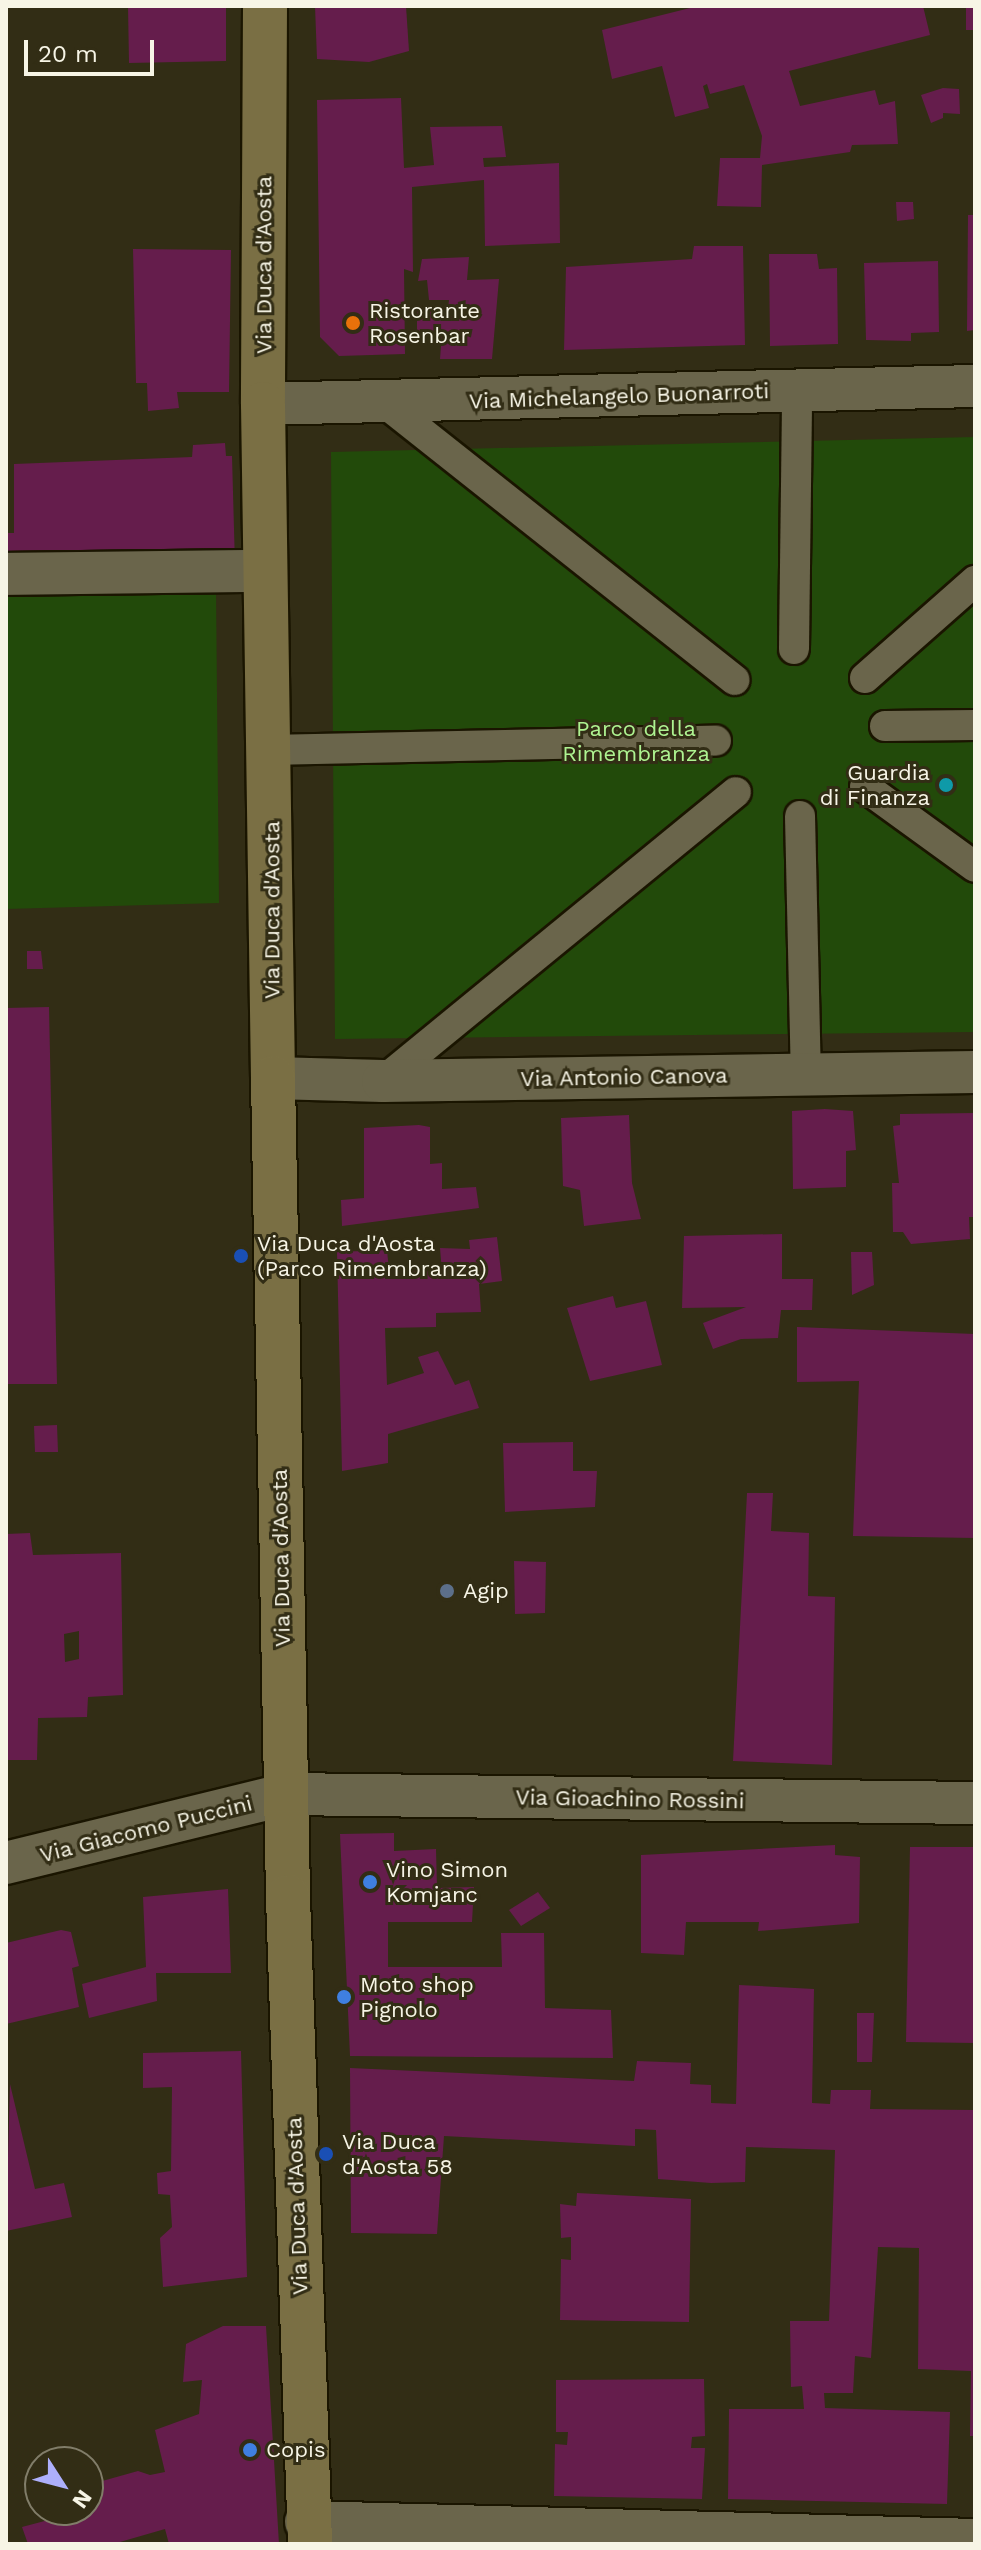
<!DOCTYPE html>
<style>
body{margin:0}
#map{position:relative;width:981px;height:2550px;overflow:hidden;background:#322d15;font-family:"Work Sans",sans-serif}
div>[style]{position:absolute}
.green>*{inset:0;background:#224a0a}
.building>*{inset:0;background:#651d4c}
.roads{filter:drop-shadow(2px 0 #1a1500) drop-shadow(-2px 0 #1a1500) drop-shadow(0 2px #1a1500) drop-shadow(0 -2px #1a1500)}
.pedestrian>*{height:30px;margin:-15px;padding:0 15px;transform-origin:15px;border-radius:15px;background:#6a654b}
.minor>*{height:42px;margin:-21px;padding:0 21px;transform-origin:21px;border-radius:21px;background:#6a654b}
.secondary>*{height:44px;margin:-22px;padding:0 22px;transform-origin:22px;border-radius:22px;background:#7a6f44}
.dots>*{width:22px;height:22px;translate:-50% -50%;box-sizing:border-box;border:4px solid #322d15;border-radius:50%}
span{translate:-50% -50%;white-space:nowrap;text-align:center;line-height:1.15;-webkit-text-stroke:6px #322d15;paint-order:stroke}
.street-label{font-size:22px;color:#f7f5e6}
.poi-label{font-size:22px;color:#f7f5e6}
.left{translate:0 -50%;text-align:left}
.right{translate:-100% -50%;text-align:right}
.park-label{font-size:22px;color:#aef391}
.frame{position:absolute;inset:0;border:8px solid #f7f5e6;pointer-events:none}
.north{position:absolute;left:24px;top:2446px;width:80px;height:80px;box-sizing:border-box;background:#322d15;border:2px solid #817d69;border-radius:50%;rotate:126deg;font-size:22px;font-weight:700;line-height:32px;text-align:center;color:#f7f5e6}
.north::after{content:'';display:block;margin:auto;width:28px;height:36px;background:#adaffb;clip-path:polygon(50% 0,100% 100%,50% 72%,0 100%)}
.scale{position:absolute;left:24px;top:40px;width:130px;height:36px;box-sizing:border-box;border:4px solid #f7f5e6;border-top:0;padding-left:10px;font-size:24px;line-height:28px;white-space:nowrap;color:#f7f5e6;-webkit-text-stroke:6px #322d15;paint-order:stroke}
</style>
<div id="map">
<div class="green">
<div style="clip-path:polygon(975px 437px,975px 1032px,335px 1039px,331px 452px)"></div>
<div style="clip-path:polygon(6px 590px,216px 590px,219px 903px,6px 909px)"></div>
</div>
<div class="building">
<div style="clip-path:polygon(128px 6px,226px 6px,226px 61px,129px 63px)"></div>
<div style="clip-path:polygon(315px 6px,406px 6px,409px 51px,369px 62px,317px 59px)"></div>
<div style="clip-path:polygon(698px 6px,923px 6px,930px 35px,789px 71px,800px 106px,875px 90px,879px 105px,895px 101px,898px 144px,852px 145px,850px 152px,762px 165px,761px 207px,717px 206px,720px 158px,760px 158px,762px 136px,744px 85px,710px 94px,707px 84px,703px 86px,709px 108px,675px 117px,662px 66px,612px 79px,602px 30px)"></div>
<div style="clip-path:polygon(966px 6px,975px 6px,975px 30px,966px 30px)"></div>
<div style="clip-path:polygon(943px 88px,959px 89px,960px 114px,943px 113px,943px 118px,931px 123px,921px 95px)"></div>
<div style="clip-path:polygon(401px 98px,404px 168px,434px 165px,430px 127px,502px 126px,506px 157px,483px 158px,484px 167px,559px 163px,560px 243px,485px 246px,484px 180px,412px 187px,413px 272px,404px 269px,405px 354px,339px 356px,320px 337px,317px 100px)"></div>
<div style="clip-path:polygon(896px 202px,913px 202px,914px 219px,897px 221px)"></div>
<div style="clip-path:polygon(968px 215px,975px 215px,975px 330px,967px 331px)"></div>
<div style="clip-path:polygon(694px 246px,743px 246px,745px 345px,564px 350px,566px 267px,692px 259px)"></div>
<div style="clip-path:polygon(133px 249px,231px 250px,229px 392px,177px 392px,179px 408px,148px 411px,147px 383px,136px 383px)"></div>
<div style="clip-path:polygon(769px 254px,817px 254px,819px 269px,837px 268px,838px 344px,770px 346px)"></div>
<div style="clip-path:polygon(469px 257px,467px 280px,499px 279px,492px 359px,440px 359px,442px 333px,417px 335px,417px 308px,448px 309px,449px 300px,429px 300px,427px 280px,418px 281px,422px 259px)"></div>
<div style="clip-path:polygon(938px 261px,939px 332px,911px 333px,911px 341px,866px 340px,864px 263px)"></div>
<div style="clip-path:polygon(225px 443px,226px 456px,232px 456px,235px 565px,6px 562px,6px 533px,14px 533px,14px 464px,192px 457px,193px 445px)"></div>
<div style="clip-path:polygon(27px 951px,41px 951px,43px 969px,27px 969px)"></div>
<div style="clip-path:polygon(49px 1007px,57px 1384px,6px 1384px,6px 1008px)"></div>
<div style="clip-path:polygon(825px 1109px,853px 1111px,856px 1150px,846px 1151px,846px 1187px,793px 1189px,792px 1111px)"></div>
<div style="clip-path:polygon(975px 1113px,975px 1217px,969px 1217px,970px 1239px,911px 1244px,903px 1232px,893px 1232px,892px 1183px,899px 1183px,893px 1126px,900px 1125px,900px 1114px)"></div>
<div style="clip-path:polygon(629px 1115px,632px 1183px,641px 1219px,584px 1226px,580px 1190px,563px 1186px,561px 1118px)"></div>
<div style="clip-path:polygon(419px 1125px,430px 1127px,430px 1164px,442px 1163px,442px 1189px,476px 1187px,479px 1208px,342px 1226px,341px 1200px,364px 1198px,364px 1128px)"></div>
<div style="clip-path:polygon(782px 1234px,782px 1279px,813px 1279px,812px 1310px,781px 1310px,778px 1338px,741px 1339px,713px 1349px,703px 1323px,746px 1307px,682px 1308px,684px 1236px)"></div>
<div style="clip-path:polygon(497px 1237px,502px 1281px,479px 1284px,481px 1312px,436px 1313px,436px 1327px,385px 1328px,387px 1385px,424px 1373px,418px 1357px,438px 1351px,455px 1385px,469px 1380px,479px 1408px,388px 1434px,388px 1463px,342px 1471px,337px 1252px,387px 1250px,389px 1270px,442px 1272px,440px 1248px,470px 1249px,469px 1240px)"></div>
<div style="clip-path:polygon(851px 1252px,872px 1252px,874px 1285px,852px 1295px)"></div>
<div style="clip-path:polygon(613px 1296px,616px 1308px,646px 1301px,662px 1365px,590px 1381px,567px 1308px)"></div>
<div style="clip-path:polygon(797px 1327px,975px 1334px,975px 1538px,853px 1536px,859px 1381px,797px 1382px)"></div>
<div style="clip-path:polygon(57px 1425px,58px 1452px,35px 1452px,34px 1426px)"></div>
<div style="clip-path:polygon(573px 1442px,573px 1471px,597px 1471px,595px 1507px,505px 1512px,503px 1443px)"></div>
<div style="clip-path:polygon(747px 1493px,773px 1493px,771px 1531px,809px 1533px,808px 1596px,835px 1597px,832px 1765px,733px 1761px)"></div>
<div style="clip-path:polygon(evenodd,30px 1533px,33px 1555px,121px 1553px,123px 1695px,88px 1697px,87px 1717px,38px 1718px,37px 1760px,6px 1760px,6px 1534px,30px 1533px,79px 1631px,79px 1659px,65px 1662px,64px 1634px,79px 1631px)"></div>
<div style="clip-path:polygon(514px 1561px,546px 1562px,545px 1613px,515px 1614px)"></div>
<div style="clip-path:polygon(394px 1833px,394px 1851px,436px 1849px,437px 1888px,474px 1887px,472px 1922px,388px 1922px,388px 1967px,502px 1967px,501px 1933px,544px 1933px,545px 2008px,611px 2010px,613px 2058px,350px 2056px,340px 1834px)"></div>
<div style="clip-path:polygon(835px 1845px,835px 1855px,860px 1857px,859px 1923px,758px 1931px,759px 1922px,686px 1922px,684px 1955px,641px 1953px,641px 1855px)"></div>
<div style="clip-path:polygon(910px 1847px,975px 1847px,975px 2043px,906px 2042px)"></div>
<div style="clip-path:polygon(228px 1889px,231px 1973px,156px 1973px,157px 2001px,89px 2018px,82px 1984px,146px 1967px,143px 1897px)"></div>
<div style="clip-path:polygon(538px 1892px,550px 1908px,521px 1926px,509px 1910px)"></div>
<div style="clip-path:polygon(61px 1930px,71px 1932px,79px 1966px,72px 1968px,79px 2007px,6px 2024px,6px 1943px)"></div>
<div style="clip-path:polygon(739px 1985px,814px 1989px,812px 2103px,830px 2104px,831px 2090px,871px 2090px,870px 2109px,975px 2110px,975px 2436px,970px 2436px,971px 2371px,918px 2369px,919px 2248px,878px 2247px,871px 2358px,855px 2356px,853px 2393px,824px 2393px,825px 2408px,950px 2412px,947px 2504px,728px 2499px,729px 2409px,804px 2409px,802px 2386px,791px 2387px,790px 2321px,829px 2321px,835px 2150px,746px 2147px,745px 2182px,711px 2183px,658px 2179px,656px 2130px,635px 2129px,635px 2146px,444px 2136px,437px 2234px,351px 2233px,350px 2068px,634px 2081px,637px 2061px,691px 2063px,690px 2084px,711px 2085px,711px 2103px,736px 2104px)"></div>
<div style="clip-path:polygon(857px 2013px,874px 2013px,872px 2062px,857px 2062px)"></div>
<div style="clip-path:polygon(241px 2051px,247px 2277px,163px 2287px,160px 2238px,172px 2227px,170px 2195px,158px 2194px,157px 2173px,171px 2171px,172px 2087px,143px 2088px,143px 2053px)"></div>
<div style="clip-path:polygon(10px 2084px,35px 2189px,64px 2183px,72px 2217px,6px 2231px)"></div>
<div style="clip-path:polygon(577px 2193px,691px 2199px,689px 2322px,560px 2320px,561px 2259px,571px 2260px,571px 2237px,561px 2238px,560px 2204px,576px 2206px)"></div>
<div style="clip-path:polygon(223px 2326px,266px 2326px,279px 2544px,169px 2544px,165px 2529px,113px 2544px,28px 2544px,22px 2527px,56px 2518px,53px 2510px,88px 2510px,88px 2485px,138px 2471px,150px 2475px,165px 2472px,155px 2430px,199px 2414px,202px 2380px,183px 2382px,186px 2344px)"></div>
<div style="clip-path:polygon(704px 2379px,705px 2436px,692px 2437px,691px 2448px,705px 2448px,702px 2499px,554px 2496px,555px 2444px,567px 2445px,568px 2432px,556px 2432px,556px 2380px)"></div>
</div>
<div class="roads">
<div class="pedestrian">
<div style="left:385px;top:403px;width:446px;rotate:38.4deg"></div>
<div style="left:794px;top:649px;width:258px;rotate:-89.3deg"></div>
<div style="left:865px;top:678px;width:147px;rotate:-41.4deg"></div>
<div style="left:885px;top:726px;width:90px;rotate:-0.6deg"></div>
<div style="left:271px;top:750px;width:445px;rotate:-1.2deg"></div>
<div style="left:865px;top:787px;width:136px;rotate:36deg"></div>
<div style="left:800px;top:816px;width:258px;rotate:88.7deg"></div>
<div style="left:383px;top:1081px;width:456px;rotate:-39.3deg"></div>
</div>
<div class="minor">
<div style="left:263px;top:404px;width:712px;rotate:-1.45deg"></div>
<div style="left:6px;top:574px;width:260px;rotate:-0.7deg"></div>
<div style="left:273px;top:1078px;width:110px;rotate:1.6deg"></div>
<div style="left:383px;top:1081px;width:592px;rotate:-0.87deg"></div>
<div style="left:6px;top:1863px;width:288px;rotate:-13.8deg"></div>
<div style="left:286px;top:1794px;width:689px;rotate:0.75deg"></div>
<div style="left:306px;top:2522px;width:669px;rotate:1.54deg"></div>
</div>
<div class="secondary">
<div style="left:265px;top:6px;width:398px;rotate:90.3deg"></div>
<div style="left:263px;top:404px;width:674px;rotate:89.15deg"></div>
<div style="left:273px;top:1078px;width:819px;rotate:88.95deg"></div>
<div style="left:288px;top:1897px;width:647px;rotate:88.05deg"></div>
</div>
</div>
<div class="dots">
<div style="left:353px;top:323px;background:#e8710a"></div>
<div style="left:946px;top:785px;background:#0f9aa8"></div>
<div style="left:241px;top:1256px;background:#1a4fb4"></div>
<div style="left:447px;top:1591px;background:#5c6f8a"></div>
<div style="left:370px;top:1882px;background:#3f7fe0"></div>
<div style="left:344px;top:1997px;background:#3f7fe0"></div>
<div style="left:326px;top:2154px;background:#1a4fb4"></div>
<div style="left:250px;top:2450px;background:#3f7fe0"></div>
</div>
<div class="street-label">
<span style="left:264px;top:265px;rotate:-90deg">Via Duca d'Aosta</span>
<span style="left:619px;top:396px;rotate:-2deg">Via Michelangelo Buonarroti</span>
<span style="left:272px;top:910px;rotate:-90deg">Via Duca d'Aosta</span>
<span style="left:624px;top:1077px;rotate:-1deg">Via Antonio Canova</span>
<span style="left:281px;top:1558px;rotate:-91deg">Via Duca d'Aosta</span>
<span style="left:630px;top:1799px;rotate:1deg">Via Gioachino Rossini</span>
<span style="left:146px;top:1829px;rotate:-14deg">Via Giacomo Puccini</span>
<span style="left:297px;top:2206px;rotate:-92deg">Via Duca d'Aosta</span>
</div>
<div class="poi-label">
<span class="left" style="left:369px;top:323px">Ristorante<br>Rosenbar</span>
<span class="right" style="left:930px;top:785px">Guardia<br>di Finanza</span>
<span class="left" style="left:257px;top:1256px">Via Duca d'Aosta<br>(Parco Rimembranza)</span>
<span class="left" style="left:463px;top:1591px">Agip</span>
<span class="left" style="left:386px;top:1882px">Vino Simon<br>Komjanc</span>
<span class="left" style="left:360px;top:1997px">Moto shop<br>Pignolo</span>
<span class="left" style="left:342px;top:2154px">Via Duca<br>d'Aosta 58</span>
<span class="left" style="left:266px;top:2450px">Copis</span>
</div>
<div class="park-label">
<span style="left:636px;top:741px">Parco della<br>Rimembranza</span>
</div>
<div class="frame"></div>
<div class="north">N</div>
<div class="scale">20 m</div>
</div>
